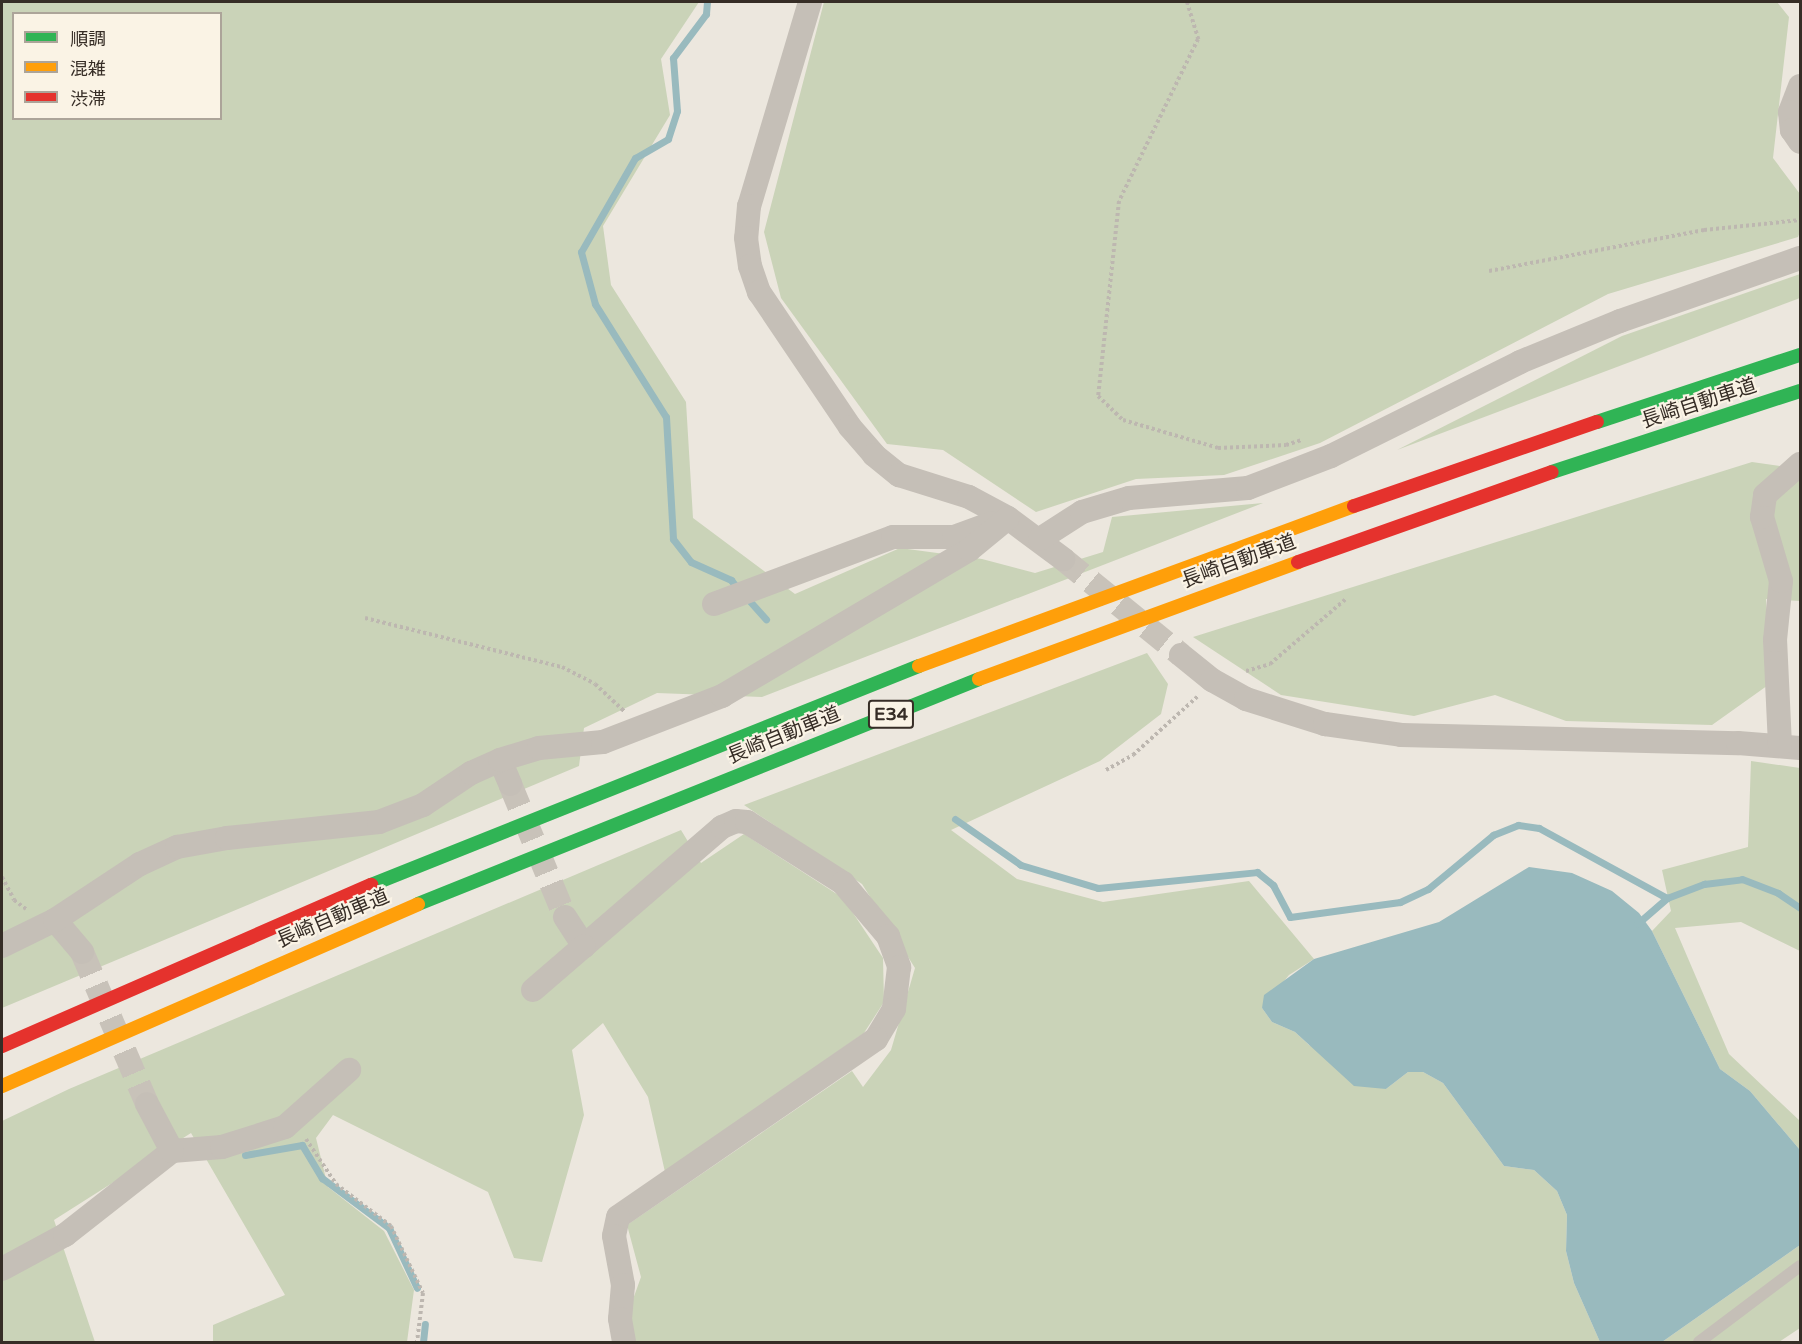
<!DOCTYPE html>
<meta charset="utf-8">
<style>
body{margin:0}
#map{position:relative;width:1802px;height:1344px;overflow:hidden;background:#ece7de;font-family:"Varela Round","Noto Sans JP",sans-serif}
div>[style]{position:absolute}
.green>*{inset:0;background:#cad3b8}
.water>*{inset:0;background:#99babe}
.stream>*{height:7px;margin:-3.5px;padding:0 3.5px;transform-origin:3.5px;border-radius:3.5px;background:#99babe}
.street-tunnel>*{height:24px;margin-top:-12px;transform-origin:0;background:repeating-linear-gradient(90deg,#c8c2b9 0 24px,transparent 0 36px)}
.path>*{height:4px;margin-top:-2px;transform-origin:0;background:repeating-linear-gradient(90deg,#bdb7b0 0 3px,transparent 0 6px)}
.lane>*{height:12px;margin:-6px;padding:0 6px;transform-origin:6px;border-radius:6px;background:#c5bfb7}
.street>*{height:24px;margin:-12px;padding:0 12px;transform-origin:12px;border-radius:12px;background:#c5bfb7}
.fast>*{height:14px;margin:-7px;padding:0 7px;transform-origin:7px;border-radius:7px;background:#30b455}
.slow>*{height:14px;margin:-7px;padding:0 7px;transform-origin:7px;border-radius:7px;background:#ff9f0a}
.jam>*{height:14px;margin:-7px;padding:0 7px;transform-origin:7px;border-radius:7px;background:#e5322d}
span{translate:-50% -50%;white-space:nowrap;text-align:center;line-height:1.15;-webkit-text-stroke:4.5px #faf3e5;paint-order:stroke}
.shield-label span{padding:2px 4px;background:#faf3e5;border:2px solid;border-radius:4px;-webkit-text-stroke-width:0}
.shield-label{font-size:18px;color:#362d26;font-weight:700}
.street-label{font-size:20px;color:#362d26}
.frame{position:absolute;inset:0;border:3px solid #362d26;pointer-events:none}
.legend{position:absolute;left:12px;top:12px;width:210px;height:108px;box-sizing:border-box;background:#faf3e5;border:2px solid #aca499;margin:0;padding:8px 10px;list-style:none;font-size:18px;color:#362d26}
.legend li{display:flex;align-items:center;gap:12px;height:30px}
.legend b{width:30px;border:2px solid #aca499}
</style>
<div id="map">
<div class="green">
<div style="clip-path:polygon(evenodd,2px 2px,699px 2px,661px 59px,670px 115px,603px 226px,611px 285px,686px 402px,693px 518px,795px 594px,900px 548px,982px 559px,1035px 573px,1103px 552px,1112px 517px,1263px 503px,762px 697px,657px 693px,584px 728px,579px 766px,2px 1008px,2px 2px,14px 14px,220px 14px,220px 118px,14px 118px,14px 14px)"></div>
<div style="clip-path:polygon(824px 2px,1777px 2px,1789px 17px,1773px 158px,1800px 194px,1800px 232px,1798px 237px,1608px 294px,1320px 443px,1224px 475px,1136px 479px,1036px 512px,943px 450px,887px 444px,781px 298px,764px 232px)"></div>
<div style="clip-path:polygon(1800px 274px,1800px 298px,1397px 450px,1622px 336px)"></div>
<div style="clip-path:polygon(1752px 462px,1800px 469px,1800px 601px,1766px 599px,1771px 683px,1712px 725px,1566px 721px,1495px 695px,1414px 716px,1281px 695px,1193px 637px)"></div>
<div style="clip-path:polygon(1147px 653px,1168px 684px,1161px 714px,1100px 761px,951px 830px,1017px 879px,1103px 902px,1249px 881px,1314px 959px,1289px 975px,1262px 1008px,1272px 1022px,1295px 1032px,1309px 1045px,1386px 1089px,1408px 1072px,1423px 1072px,1443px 1083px,1504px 1166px,1534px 1170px,1557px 1191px,1567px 1215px,1566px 1251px,1574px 1283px,1600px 1342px,631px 1342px,627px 1316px,641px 1277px,627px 1225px,852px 1071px,863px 1087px,891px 1050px,915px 968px,862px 884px,744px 805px)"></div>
<div style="clip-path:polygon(1751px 761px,1800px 768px,1800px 951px,1741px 922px,1675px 928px,1729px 1054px,1800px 1121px,1800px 1150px,1750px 1091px,1720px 1069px,1652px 931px,1671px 911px,1662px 870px,1748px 847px)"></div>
<div style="clip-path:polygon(681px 830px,701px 863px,744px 834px,843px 898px,883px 958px,884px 1002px,864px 1033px,665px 1172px,648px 1097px,603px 1023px,572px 1050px,584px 1115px,542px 1262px,514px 1258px,488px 1192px,333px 1115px,316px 1138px,328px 1187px,384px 1231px,414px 1290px,407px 1342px,213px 1342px,213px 1325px,285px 1295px,191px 1133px,54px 1220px,95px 1342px,2px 1342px,2px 1121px,69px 1089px)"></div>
<div style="clip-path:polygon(1800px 1245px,1800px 1328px,1779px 1342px,1662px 1342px)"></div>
</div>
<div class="water">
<div style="clip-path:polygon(1529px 867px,1572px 873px,1612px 891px,1639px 913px,1652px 931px,1720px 1069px,1750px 1091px,1800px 1150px,1800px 1245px,1662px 1342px,1600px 1342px,1574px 1283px,1566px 1251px,1567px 1215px,1557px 1191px,1534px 1170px,1504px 1166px,1443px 1083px,1423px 1072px,1408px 1072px,1386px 1089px,1354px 1086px,1295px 1032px,1272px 1022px,1262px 1008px,1264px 995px,1314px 959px,1439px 922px)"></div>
</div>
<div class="stream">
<div style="left:707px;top:2px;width:12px;rotate:95deg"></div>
<div style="left:706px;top:14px;width:55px;rotate:126.9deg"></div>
<div style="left:673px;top:58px;width:53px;rotate:85.7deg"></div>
<div style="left:677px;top:111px;width:29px;rotate:108deg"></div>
<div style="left:668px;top:139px;width:38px;rotate:150deg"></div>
<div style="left:635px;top:158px;width:108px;rotate:119.9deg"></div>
<div style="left:581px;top:252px;width:54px;rotate:74.9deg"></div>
<div style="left:595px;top:304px;width:133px;rotate:57.9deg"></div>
<div style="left:666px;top:417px;width:122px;rotate:86.7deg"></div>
<div style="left:673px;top:539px;width:29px;rotate:52deg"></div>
<div style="left:691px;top:562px;width:44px;rotate:24.2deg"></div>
<div style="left:731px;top:580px;width:11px;rotate:52deg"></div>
<div style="left:746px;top:597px;width:30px;rotate:48deg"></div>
<div style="left:955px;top:819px;width:80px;rotate:34.9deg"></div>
<div style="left:1021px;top:865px;width:80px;rotate:16.6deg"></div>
<div style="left:1098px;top:888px;width:160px;rotate:-5.7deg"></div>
<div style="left:1257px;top:872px;width:21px;rotate:39deg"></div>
<div style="left:1273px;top:885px;width:36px;rotate:62deg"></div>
<div style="left:1290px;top:917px;width:111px;rotate:-7.8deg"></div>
<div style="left:1400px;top:902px;width:31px;rotate:-25deg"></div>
<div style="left:1428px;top:889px;width:85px;rotate:-39.7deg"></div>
<div style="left:1493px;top:835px;width:27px;rotate:-22deg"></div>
<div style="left:1518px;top:825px;width:21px;rotate:8deg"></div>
<div style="left:1539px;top:828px;width:146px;rotate:28.7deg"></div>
<div style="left:1667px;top:898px;width:40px;rotate:-21deg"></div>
<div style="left:1704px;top:884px;width:38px;rotate:-7deg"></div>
<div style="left:1742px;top:879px;width:39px;rotate:21deg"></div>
<div style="left:1778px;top:893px;width:27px;rotate:34deg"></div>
<div style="left:1637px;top:924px;width:40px;rotate:-41deg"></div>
<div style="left:245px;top:1155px;width:58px;rotate:-10deg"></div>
<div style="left:302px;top:1145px;width:39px;rotate:59deg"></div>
<div style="left:322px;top:1178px;width:84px;rotate:36.7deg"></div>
<div style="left:389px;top:1228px;width:66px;rotate:65deg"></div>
<div style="left:423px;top:1342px;width:18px;rotate:-84deg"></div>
</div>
<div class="street-tunnel">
<div style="left:1063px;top:559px;width:152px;rotate:39.1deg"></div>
<div style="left:510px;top:784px;width:144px;rotate:67.5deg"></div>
<div style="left:82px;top:952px;width:165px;rotate:66.8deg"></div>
</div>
<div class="path">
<div style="left:1187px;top:2px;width:39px;rotate:73deg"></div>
<div style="left:1198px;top:39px;width:180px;rotate:116deg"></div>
<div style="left:1119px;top:201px;width:196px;rotate:96.1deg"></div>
<div style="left:1098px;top:396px;width:35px;rotate:44deg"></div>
<div style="left:1123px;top:420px;width:99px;rotate:16.4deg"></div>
<div style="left:1218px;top:448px;width:68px;rotate:-2.5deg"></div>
<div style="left:1286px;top:445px;width:16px;rotate:-18deg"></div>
<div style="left:1489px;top:271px;width:219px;rotate:-10.8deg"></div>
<div style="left:1704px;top:230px;width:97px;rotate:-5.9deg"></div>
<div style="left:365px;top:618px;width:203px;rotate:14deg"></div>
<div style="left:562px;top:667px;width:37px;rotate:27deg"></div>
<div style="left:595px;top:684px;width:40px;rotate:43deg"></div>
<div style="left:1246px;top:671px;width:25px;rotate:-16deg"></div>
<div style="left:1270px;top:664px;width:101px;rotate:-40.6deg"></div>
<div style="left:1106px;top:770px;width:31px;rotate:-29deg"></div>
<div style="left:1133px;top:755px;width:88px;rotate:-42.2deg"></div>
<div style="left:2px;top:877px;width:26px;rotate:62deg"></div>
<div style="left:14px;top:900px;width:15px;rotate:37deg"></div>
<div style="left:306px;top:1139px;width:54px;rotate:56.3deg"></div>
<div style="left:336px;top:1184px;width:69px;rotate:37.4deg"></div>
<div style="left:391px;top:1226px;width:74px;rotate:64.5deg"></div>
<div style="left:423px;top:1293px;width:49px;rotate:97deg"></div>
</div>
<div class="lane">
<div style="left:1699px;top:1342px;width:126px;rotate:-37deg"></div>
</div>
<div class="street">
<div style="left:810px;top:2px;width:213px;rotate:106.6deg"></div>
<div style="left:749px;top:206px;width:32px;rotate:95deg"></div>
<div style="left:746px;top:238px;width:28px;rotate:82deg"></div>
<div style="left:750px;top:266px;width:28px;rotate:71deg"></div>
<div style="left:759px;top:292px;width:163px;rotate:56deg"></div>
<div style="left:850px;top:427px;width:37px;rotate:49deg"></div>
<div style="left:874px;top:455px;width:32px;rotate:39deg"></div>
<div style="left:899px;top:475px;width:73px;rotate:17.4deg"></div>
<div style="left:969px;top:497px;width:44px;rotate:28.3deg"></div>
<div style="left:1008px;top:518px;width:69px;rotate:36.7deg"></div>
<div style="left:1800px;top:86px;width:28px;rotate:111deg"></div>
<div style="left:1790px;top:112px;width:18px;rotate:84deg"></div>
<div style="left:1792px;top:130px;width:14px;rotate:56deg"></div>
<div style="left:1040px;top:539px;width:50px;rotate:-32.7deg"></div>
<div style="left:1082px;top:512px;width:49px;rotate:-16.6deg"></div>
<div style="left:1129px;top:498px;width:119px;rotate:-4.8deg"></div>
<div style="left:1248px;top:488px;width:89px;rotate:-21.1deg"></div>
<div style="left:1331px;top:456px;width:211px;rotate:-26.4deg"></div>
<div style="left:1520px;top:362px;width:108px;rotate:-22.3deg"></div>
<div style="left:1620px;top:321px;width:191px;rotate:-19.3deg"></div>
<div style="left:714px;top:604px;width:191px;rotate:-20.5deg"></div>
<div style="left:893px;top:537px;width:61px"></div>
<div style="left:954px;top:537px;width:40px;rotate:-20.2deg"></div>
<div style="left:1181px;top:655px;width:40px;rotate:39deg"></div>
<div style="left:1212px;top:680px;width:39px;rotate:29deg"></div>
<div style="left:1246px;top:699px;width:83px;rotate:17.6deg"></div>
<div style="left:1325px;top:724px;width:77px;rotate:8.2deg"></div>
<div style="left:1401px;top:735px;width:337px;rotate:1.4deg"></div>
<div style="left:1738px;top:743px;width:62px;rotate:4.6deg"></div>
<div style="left:1780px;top:745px;width:105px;rotate:-92.7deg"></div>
<div style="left:1775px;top:640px;width:59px;rotate:-84.2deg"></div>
<div style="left:1781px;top:581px;width:67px;rotate:-106.5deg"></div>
<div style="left:1762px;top:517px;width:22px;rotate:-82deg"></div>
<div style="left:1765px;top:495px;width:47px;rotate:-41.5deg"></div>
<div style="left:500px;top:760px;width:26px;rotate:67deg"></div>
<div style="left:565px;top:917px;width:35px;rotate:57deg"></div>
<div style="left:584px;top:946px;width:182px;rotate:-40.8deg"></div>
<div style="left:722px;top:827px;width:15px;rotate:-23deg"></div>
<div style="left:736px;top:821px;width:11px;rotate:5deg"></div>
<div style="left:747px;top:822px;width:114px;rotate:32.4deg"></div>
<div style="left:843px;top:883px;width:70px;rotate:49.7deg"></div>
<div style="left:888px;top:936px;width:33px;rotate:70deg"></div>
<div style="left:899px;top:967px;width:42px;rotate:96.8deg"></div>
<div style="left:894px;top:1009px;width:35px;rotate:121deg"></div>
<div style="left:876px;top:1039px;width:313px;rotate:145.4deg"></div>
<div style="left:618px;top:1217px;width:19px;rotate:102deg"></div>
<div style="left:614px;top:1236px;width:50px;rotate:79.6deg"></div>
<div style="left:623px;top:1285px;width:34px;rotate:95deg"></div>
<div style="left:620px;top:1319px;width:23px;rotate:80deg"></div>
<div style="left:55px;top:920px;width:42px;rotate:49.8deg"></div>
<div style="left:2px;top:946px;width:59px;rotate:-26.1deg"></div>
<div style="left:55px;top:920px;width:102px;rotate:-33.4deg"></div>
<div style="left:140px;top:864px;width:41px;rotate:-24.7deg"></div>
<div style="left:177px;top:847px;width:51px;rotate:-10.2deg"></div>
<div style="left:227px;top:838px;width:153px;rotate:-6deg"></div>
<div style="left:379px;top:822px;width:47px;rotate:-21.1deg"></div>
<div style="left:423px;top:805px;width:58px;rotate:-33.7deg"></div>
<div style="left:471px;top:773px;width:32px;rotate:-24deg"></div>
<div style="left:500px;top:760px;width:41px;rotate:-17.1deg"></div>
<div style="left:539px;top:748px;width:64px;rotate:-5.4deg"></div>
<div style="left:603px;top:742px;width:128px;rotate:-21.1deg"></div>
<div style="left:722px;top:696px;width:287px;rotate:-30.6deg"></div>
<div style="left:969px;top:550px;width:50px;rotate:-39.4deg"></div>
<div style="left:533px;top:990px;width:67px;rotate:-40.8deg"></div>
<div style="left:172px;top:1151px;width:50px;rotate:-4.6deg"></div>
<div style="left:222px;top:1147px;width:66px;rotate:-17.6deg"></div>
<div style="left:285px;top:1127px;width:86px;rotate:-41.7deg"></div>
<div style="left:2px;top:1269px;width:72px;rotate:-28.4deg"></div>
<div style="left:65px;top:1235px;width:136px;rotate:-38.1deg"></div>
<div style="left:172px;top:1151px;width:53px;rotate:-118deg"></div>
</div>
<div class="fast">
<div style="left:1597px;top:422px;width:214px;rotate:-18.3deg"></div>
<div style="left:1552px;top:472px;width:261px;rotate:-18.1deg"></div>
<div style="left:371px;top:885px;width:590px;rotate:-21.78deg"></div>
<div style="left:418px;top:904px;width:604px;rotate:-21.85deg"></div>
</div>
<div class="slow">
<div style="left:919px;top:666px;width:463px;rotate:-20.2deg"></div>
<div style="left:979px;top:679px;width:340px;rotate:-20.1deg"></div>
<div style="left:2px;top:1086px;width:454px;rotate:-23.6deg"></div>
</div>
<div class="jam">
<div style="left:1354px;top:506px;width:257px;rotate:-19.1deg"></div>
<div style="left:1298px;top:562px;width:269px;rotate:-19.5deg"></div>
<div style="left:2px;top:1046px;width:403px;rotate:-23.6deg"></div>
</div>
<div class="shield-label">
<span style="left:891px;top:714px">E34</span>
</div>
<div class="street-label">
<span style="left:1699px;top:404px;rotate:-18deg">長崎自動車道</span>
<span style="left:1239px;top:562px;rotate:-20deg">長崎自動車道</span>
<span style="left:784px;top:736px;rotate:-22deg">長崎自動車道</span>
<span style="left:333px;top:919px;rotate:-23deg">長崎自動車道</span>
</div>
<div class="frame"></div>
<ul class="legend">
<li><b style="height:8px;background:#30b455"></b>順調</li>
<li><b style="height:8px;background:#ff9f0a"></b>混雑</li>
<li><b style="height:8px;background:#e5322d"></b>渋滞</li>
</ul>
</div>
